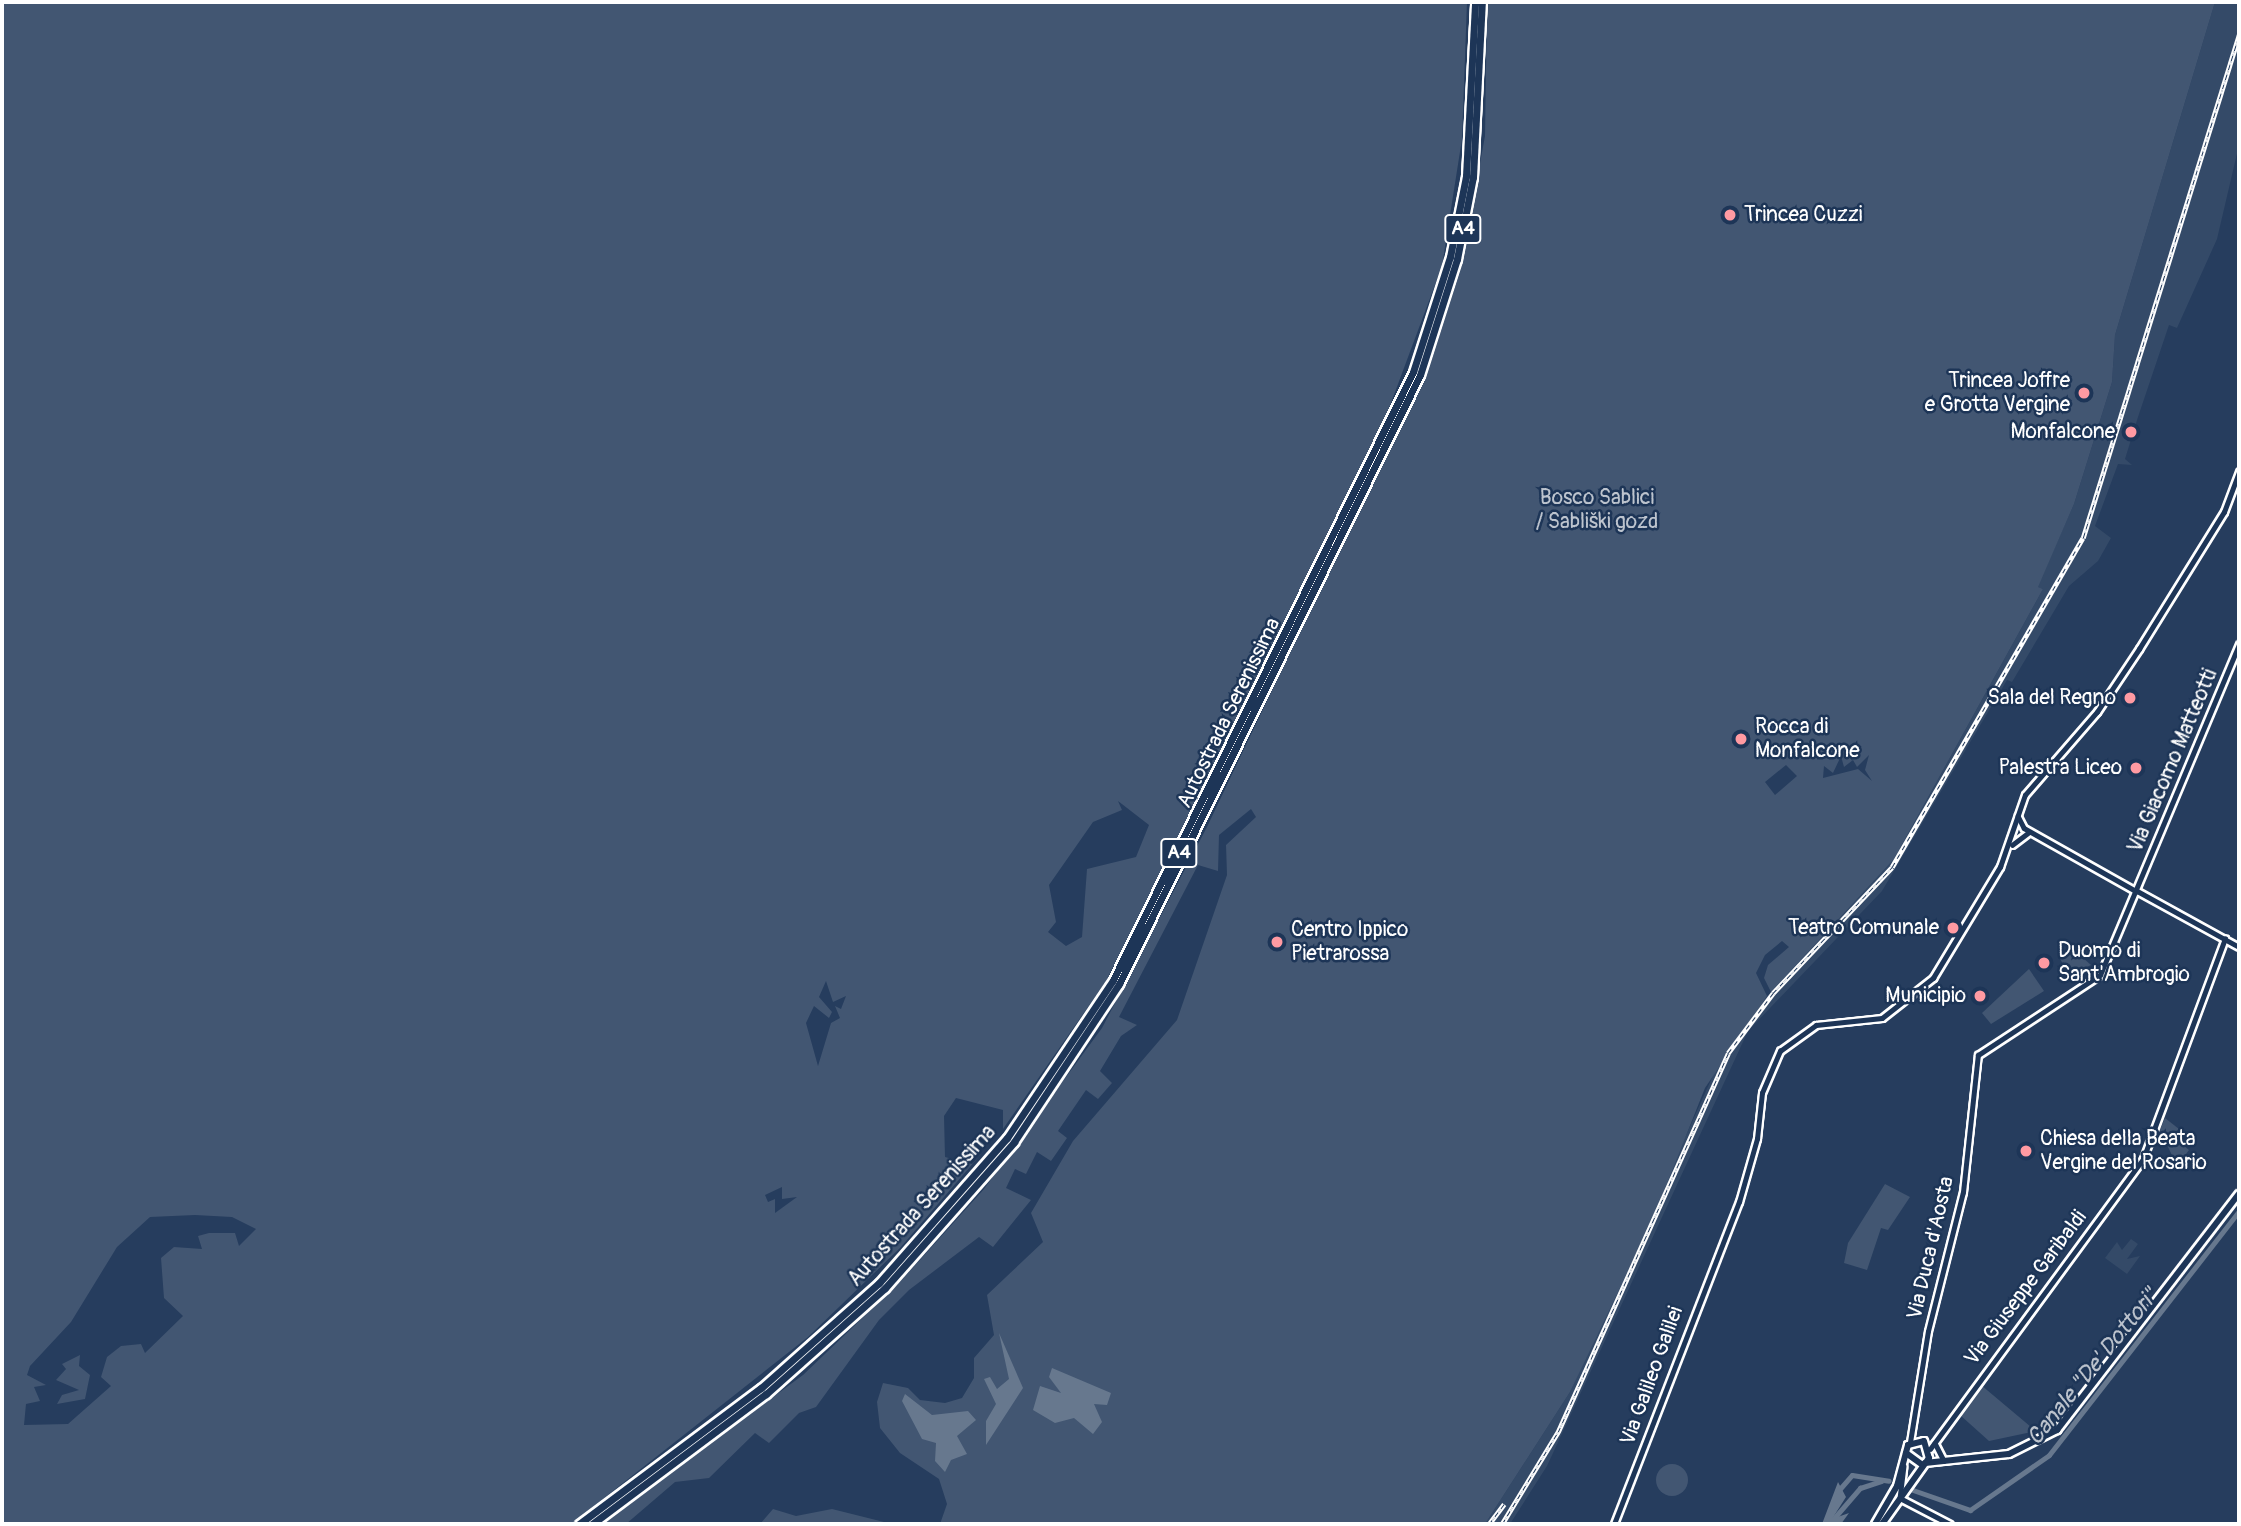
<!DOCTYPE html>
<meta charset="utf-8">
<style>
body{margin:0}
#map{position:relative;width:2241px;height:1526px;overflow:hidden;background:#263d5e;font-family:Pangolin,sans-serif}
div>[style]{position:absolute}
.built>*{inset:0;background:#344a68}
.green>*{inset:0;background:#425672}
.round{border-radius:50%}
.water>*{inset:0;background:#67788e}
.canal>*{height:5px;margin:-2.5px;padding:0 2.5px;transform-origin:2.5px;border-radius:2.5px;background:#67788e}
.roads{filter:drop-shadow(2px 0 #fff) drop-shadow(-2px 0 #fff) drop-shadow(0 2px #fff) drop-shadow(0 -2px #fff)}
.tertiary>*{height:4.5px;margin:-2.25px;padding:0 2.25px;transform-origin:2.25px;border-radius:2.25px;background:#1d3557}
.secondary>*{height:5px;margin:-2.5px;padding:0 2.5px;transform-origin:2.5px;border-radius:2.5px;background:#1d3557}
.primary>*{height:6px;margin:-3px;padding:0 3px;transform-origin:3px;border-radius:3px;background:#1d3557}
.motorway>*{height:7px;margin:-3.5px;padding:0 3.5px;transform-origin:3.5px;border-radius:3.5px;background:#1d3557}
.rail>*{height:4.5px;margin-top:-2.25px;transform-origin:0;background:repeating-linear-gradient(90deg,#1d3557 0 5px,#fff 0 10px);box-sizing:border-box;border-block:2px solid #fff}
.dots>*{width:19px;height:19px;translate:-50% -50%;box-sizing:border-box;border:4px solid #1d3557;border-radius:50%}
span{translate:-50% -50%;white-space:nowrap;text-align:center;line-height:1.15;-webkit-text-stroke:5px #1d3557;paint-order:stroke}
.shield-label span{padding:2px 5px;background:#1d3557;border:2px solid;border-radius:5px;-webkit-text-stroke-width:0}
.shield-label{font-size:19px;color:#fff;font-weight:700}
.poi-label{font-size:21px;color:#fff}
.left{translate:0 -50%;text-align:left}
.right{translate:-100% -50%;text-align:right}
.park-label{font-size:21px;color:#bdc4ce}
.street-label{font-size:21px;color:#fff}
.water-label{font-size:23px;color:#bbc2cc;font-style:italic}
.frame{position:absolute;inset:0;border:4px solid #fff;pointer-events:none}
</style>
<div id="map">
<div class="built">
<div style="clip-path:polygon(2215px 2px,2239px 2px,2239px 145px,2217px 239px,2177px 328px,2169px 325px,2138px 417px,2125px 459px,2132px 465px,2118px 464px,2095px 526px,2111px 538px,2098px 561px,2069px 586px,2012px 682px,2007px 680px,1882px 891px,1748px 1031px,1547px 1466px,1510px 1524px,1485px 1524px,1570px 1392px,1720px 1060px,1761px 1003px,1894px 859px,2043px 589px,2037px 587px,2074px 504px,2112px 382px,2115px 335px)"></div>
<div style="clip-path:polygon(2131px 1239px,2138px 1244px,2127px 1259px,2140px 1256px,2127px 1274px,2105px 1258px,2117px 1242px,2122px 1250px)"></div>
</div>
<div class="green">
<div style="clip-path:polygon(evenodd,2px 2px,1467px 2px,1462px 139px,1442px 266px,1376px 443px,1106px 981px,1003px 1129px,1003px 1110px,956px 1098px,944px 1116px,945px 1157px,972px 1164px,988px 1146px,900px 1248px,808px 1337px,571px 1524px,2px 1524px,2px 2px,1118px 801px,1149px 825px,1136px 857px,1087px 869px,1082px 937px,1066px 946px,1048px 932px,1056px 922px,1049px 885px,1093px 822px,1122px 810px,1118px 801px,2px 2px,826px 981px,833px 1002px,846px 996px,841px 1009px,835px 1006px,840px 1018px,831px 1023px,818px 1066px,806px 1023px,814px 1006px,829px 1018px,832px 1012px,819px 997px,826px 981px,2px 2px,782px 1187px,782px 1199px,797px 1197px,775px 1213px,775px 1199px,768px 1202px,765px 1195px,782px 1187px,2px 2px,195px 1215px,232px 1217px,256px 1229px,239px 1246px,235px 1233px,209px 1233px,198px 1236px,202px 1249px,174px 1247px,161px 1258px,164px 1298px,183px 1316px,145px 1353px,141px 1344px,121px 1346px,107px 1357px,101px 1377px,111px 1386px,68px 1424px,24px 1425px,26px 1404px,40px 1401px,34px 1387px,46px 1385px,27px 1375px,30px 1366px,71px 1322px,117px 1247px,150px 1217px,195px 1215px)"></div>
<div style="clip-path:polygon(evenodd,1487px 2px,2215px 2px,2115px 335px,2112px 382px,2074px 504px,2038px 587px,2043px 589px,1894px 859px,1771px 992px,1764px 978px,1768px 965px,1789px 947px,1782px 941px,1765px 955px,1756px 973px,1767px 996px,1705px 1088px,1652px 1221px,1570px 1392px,1485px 1524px,940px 1524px,947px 1504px,939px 1479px,900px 1453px,880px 1428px,877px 1402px,883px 1383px,908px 1388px,920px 1400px,945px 1403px,962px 1398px,974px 1378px,974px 1358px,994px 1335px,987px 1295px,1043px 1242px,1031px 1213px,1073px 1141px,1177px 1020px,1227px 875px,1226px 845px,1256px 817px,1251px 809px,1219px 835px,1218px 871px,1198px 865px,1119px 1017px,1137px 1025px,1121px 1036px,1100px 1071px,1112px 1083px,1098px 1099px,1086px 1090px,1058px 1131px,1067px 1138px,1051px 1161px,1037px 1152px,1026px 1174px,1015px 1169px,1006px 1188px,1031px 1200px,993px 1247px,979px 1237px,909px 1290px,879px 1320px,816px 1407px,799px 1413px,769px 1443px,755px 1433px,709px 1478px,675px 1482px,626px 1524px,601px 1524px,803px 1375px,900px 1282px,984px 1189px,1102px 1028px,1207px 827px,1436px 345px,1460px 272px,1485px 136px,1487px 2px,1869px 755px,1865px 770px,1872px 781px,1858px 769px,1823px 778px,1824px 766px,1833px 773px,1841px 756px,1844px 767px,1853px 760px,1857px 767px,1869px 755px,1487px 2px,1786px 765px,1797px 776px,1775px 795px,1765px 782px,1786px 765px)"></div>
<div style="clip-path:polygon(2073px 949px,2091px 965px,2070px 975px,2060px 959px)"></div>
<div style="clip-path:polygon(2029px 969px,2044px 991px,1991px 1024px,1982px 1013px)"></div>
<div style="clip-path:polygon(2165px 1118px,2179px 1129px,2174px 1138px,2189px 1150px,2177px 1166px,2160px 1130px)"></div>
<div style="clip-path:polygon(1885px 1184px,1910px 1197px,1888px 1230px,1881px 1228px,1867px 1270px,1844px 1263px,1848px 1243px)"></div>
<div style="clip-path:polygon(80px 1355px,79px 1366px,90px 1375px,85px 1399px,57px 1404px,62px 1395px,79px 1390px,56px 1380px,66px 1369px,62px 1364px)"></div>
<div style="clip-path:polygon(1981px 1385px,2031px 1427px,2036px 1431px,1989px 1441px,1960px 1415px)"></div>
<div class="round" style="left:1656px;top:1464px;width:32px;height:32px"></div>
<div style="clip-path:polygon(773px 1509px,796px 1516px,832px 1509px,892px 1524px,760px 1524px)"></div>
</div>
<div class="water">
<div style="clip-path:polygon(999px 1333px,1023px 1388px,986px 1445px,986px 1421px,996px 1404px,984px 1379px,990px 1377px,997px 1389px,1009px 1379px)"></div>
<div style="clip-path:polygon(1052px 1368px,1111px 1393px,1107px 1405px,1094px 1404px,1102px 1422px,1093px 1434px,1074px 1418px,1055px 1423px,1033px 1410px,1040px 1386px,1061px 1393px,1049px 1377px)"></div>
<div style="clip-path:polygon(905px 1394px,932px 1415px,968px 1411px,976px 1420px,957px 1436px,967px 1454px,951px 1460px,945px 1472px,935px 1461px,936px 1443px,922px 1439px,902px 1401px)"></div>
<div style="clip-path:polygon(1838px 1482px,1846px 1497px,1832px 1519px,1849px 1513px,1841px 1524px,1822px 1524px)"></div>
</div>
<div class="canal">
<div style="left:1910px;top:1489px;width:64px;rotate:19.3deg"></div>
<div style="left:1970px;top:1510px;width:96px;rotate:-34.8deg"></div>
<div style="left:2049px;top:1455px;width:309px;rotate:-52.1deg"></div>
<div style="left:1838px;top:1491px;width:21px;rotate:-49deg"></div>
<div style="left:1852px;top:1475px;width:37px;rotate:9deg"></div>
<div style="left:1829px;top:1524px;width:48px;rotate:-49.3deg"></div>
<div style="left:1860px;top:1488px;width:22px;rotate:-18deg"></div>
</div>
<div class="roads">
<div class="tertiary">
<div style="left:2018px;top:816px;width:13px;rotate:63deg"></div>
<div style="left:2024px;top:828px;width:129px;rotate:29.4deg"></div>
<div style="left:2012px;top:845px;width:21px;rotate:-37deg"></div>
<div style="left:1935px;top:1443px;width:20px;rotate:63deg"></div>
<div style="left:1930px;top:1449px;width:360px;rotate:-53.7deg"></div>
<div style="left:2143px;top:1159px;width:235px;rotate:-69.6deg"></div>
<div style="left:1904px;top:1466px;width:32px;rotate:97deg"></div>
<div style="left:1900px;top:1498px;width:56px;rotate:27.5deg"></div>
<div style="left:1614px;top:1524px;width:345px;rotate:-68.8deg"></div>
<div style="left:1739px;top:1202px;width:66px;rotate:-74.1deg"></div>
<div style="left:1757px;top:1139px;width:46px;rotate:-83.8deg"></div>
<div style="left:1762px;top:1093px;width:46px;rotate:-66.8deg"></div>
<div style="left:1780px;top:1051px;width:44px;rotate:-35.8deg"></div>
<div style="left:1816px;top:1025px;width:66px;rotate:-6.1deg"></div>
<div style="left:1882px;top:1018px;width:65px;rotate:-38.1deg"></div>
<div style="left:1933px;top:978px;width:130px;rotate:-58.9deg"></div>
<div style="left:2000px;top:867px;width:76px;rotate:-70.9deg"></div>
<div style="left:2025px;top:795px;width:110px;rotate:-49.1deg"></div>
<div style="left:2097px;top:712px;width:76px;rotate:-56.3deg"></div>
<div style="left:2139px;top:649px;width:161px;rotate:-58.2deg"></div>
<div style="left:2224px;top:512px;width:43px;rotate:-69.4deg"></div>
</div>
<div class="secondary">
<div style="left:2137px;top:891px;width:116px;rotate:28.8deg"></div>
<div style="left:1910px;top:1442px;width:112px;rotate:-80.8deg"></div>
<div style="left:1928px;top:1331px;width:143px;rotate:-75.9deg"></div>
<div style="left:1963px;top:1192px;width:138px;rotate:-83.8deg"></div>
<div style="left:1978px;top:1055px;width:146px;rotate:-33.3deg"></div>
<div style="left:2100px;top:975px;width:359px;rotate:-67.2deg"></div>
</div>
<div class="primary">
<div style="left:1906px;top:1453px;width:19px;rotate:36deg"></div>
<div style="left:1925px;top:1463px;width:84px;rotate:-6.1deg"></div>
<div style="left:2009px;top:1454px;width:54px;rotate:-26.6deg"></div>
<div style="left:2057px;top:1430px;width:298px;rotate:-52.4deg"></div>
<div style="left:1875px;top:1524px;width:44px;rotate:-59.9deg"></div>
<div style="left:1897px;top:1486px;width:42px;rotate:-75deg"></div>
<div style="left:1908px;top:1445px;width:16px;rotate:-14deg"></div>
<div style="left:1924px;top:1441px;width:18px;rotate:74deg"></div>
<div style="left:1929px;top:1458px;width:81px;rotate:125.5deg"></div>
</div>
<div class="motorway">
<div style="left:579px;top:1524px;width:227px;rotate:-36.8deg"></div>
<div style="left:761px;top:1388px;width:158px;rotate:-41.7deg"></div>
<div style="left:879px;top:1283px;width:193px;rotate:-48.6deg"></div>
<div style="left:1007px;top:1138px;width:190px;rotate:-56.1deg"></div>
<div style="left:1113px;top:980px;width:678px;rotate:-63.74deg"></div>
<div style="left:1413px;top:372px;width:121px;rotate:-72.2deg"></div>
<div style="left:1450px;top:257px;width:83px;rotate:-78.8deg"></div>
<div style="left:1466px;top:176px;width:174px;rotate:-87deg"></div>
<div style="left:592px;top:1524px;width:217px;rotate:-36.8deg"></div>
<div style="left:766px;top:1394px;width:159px;rotate:-41.7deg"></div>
<div style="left:885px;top:1288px;width:195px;rotate:-48.5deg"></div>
<div style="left:1014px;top:1142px;width:190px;rotate:-56.4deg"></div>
<div style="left:1119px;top:984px;width:679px;rotate:-63.7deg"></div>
<div style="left:1420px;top:375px;width:122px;rotate:-72.3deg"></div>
<div style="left:1457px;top:259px;width:84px;rotate:-79deg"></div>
<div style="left:1473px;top:177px;width:175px;rotate:-87.1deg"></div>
</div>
</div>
<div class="rail">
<div style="left:1489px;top:1524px;width:25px;rotate:-53deg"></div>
<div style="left:1502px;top:1524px;width:108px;rotate:-58.7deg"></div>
<div style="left:1558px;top:1432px;width:415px;rotate:-65.8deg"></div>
<div style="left:1728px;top:1053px;width:75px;rotate:-53.1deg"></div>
<div style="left:1773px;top:993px;width:173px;rotate:-46.6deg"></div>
<div style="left:1892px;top:867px;width:380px;rotate:-59.9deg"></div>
<div style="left:2083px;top:538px;width:527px;rotate:-72.77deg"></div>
</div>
<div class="dots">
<div style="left:1730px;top:215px;background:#ff9aa2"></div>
<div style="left:2084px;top:393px;background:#ff9aa2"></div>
<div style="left:2131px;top:432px;background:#ff9aa2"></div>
<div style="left:2130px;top:698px;background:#ff9aa2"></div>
<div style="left:1741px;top:739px;background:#ff9aa2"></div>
<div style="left:2136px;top:768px;background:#ff9aa2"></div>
<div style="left:1953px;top:928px;background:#ff9aa2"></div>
<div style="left:1277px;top:942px;background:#ff9aa2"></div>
<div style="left:2044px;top:963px;background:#ff9aa2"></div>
<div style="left:1980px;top:996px;background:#ff9aa2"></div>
<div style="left:2026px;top:1151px;background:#ff9aa2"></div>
</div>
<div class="shield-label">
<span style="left:1463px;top:229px">A4</span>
<span style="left:1179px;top:853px">A4</span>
</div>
<div class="poi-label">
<span class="left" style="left:1744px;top:215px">Trincea Cuzzi</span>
<span class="right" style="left:2070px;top:393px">Trincea Joffre<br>e Grotta Vergine</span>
<span class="right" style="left:2115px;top:432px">Monfalcone</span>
<span class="right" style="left:2116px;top:698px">Sala del Regno</span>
<span class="left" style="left:1755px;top:739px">Rocca di<br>Monfalcone</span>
<span class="right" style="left:2122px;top:768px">Palestra Liceo</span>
<span class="right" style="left:1939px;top:928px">Teatro Comunale</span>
<span class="left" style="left:1291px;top:942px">Centro Ippico<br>Pietrarossa</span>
<span class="left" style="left:2058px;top:963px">Duomo di<br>Sant'Ambrogio</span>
<span class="right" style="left:1966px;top:996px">Municipio</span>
<span class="left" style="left:2040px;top:1151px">Chiesa della Beata<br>Vergine del Rosario</span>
</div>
<div class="park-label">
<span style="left:1597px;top:510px">Bosco Sablici<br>/ Sabliški gozd</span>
</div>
<div class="street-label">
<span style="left:1229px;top:713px;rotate:-64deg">Autostrada Serenissima</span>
<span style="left:2173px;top:761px;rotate:-67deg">Via Giacomo Matteotti</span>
<span style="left:922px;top:1206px;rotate:-48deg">Autostrada Serenissima</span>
<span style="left:1931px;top:1248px;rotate:-77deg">Via Duca d'Aosta</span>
<span style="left:2026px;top:1288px;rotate:-53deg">Via Giuseppe Garibaldi</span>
<span style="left:1652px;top:1376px;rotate:-70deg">Via Galileo Galilei</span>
</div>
<div class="water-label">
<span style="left:2093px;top:1367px;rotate:-51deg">Canale "De' Dottori"</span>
</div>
<div class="frame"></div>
</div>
